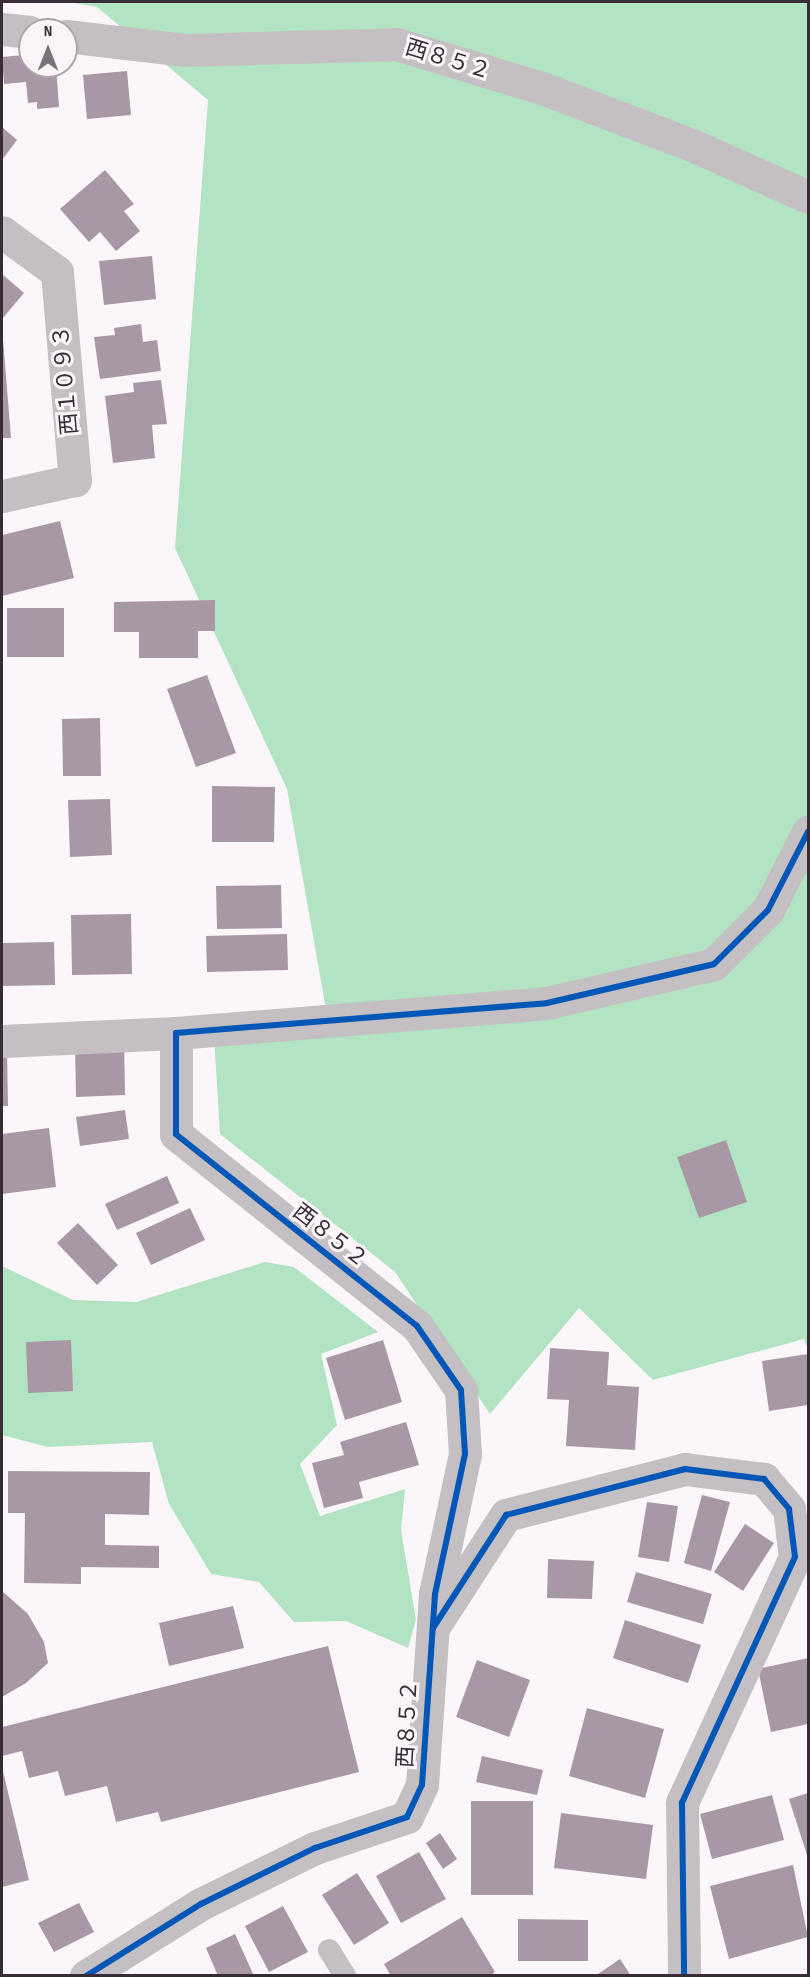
<!DOCTYPE html>
<meta charset="utf-8">
<style>
body{margin:0}
#map{position:relative;width:810px;height:1977px;overflow:hidden;background:#faf6f9;font-family:"Sofia Sans Condensed","Noto Sans JP",sans-serif}
div>[style]{position:absolute}
.forest>*{inset:0;background:#b2e3c3}
.building>*{inset:0;background:#a898a6}
.service>*{height:22px;margin:-11px;padding:0 11px;transform-origin:11px;border-radius:11px;background:#c4bfc3}
.minor>*{height:33px;margin:-16.5px;padding:0 16.5px;transform-origin:16.5px;border-radius:16.5px;background:#c4bfc3}
.cycleway>*{height:6px;margin:-3px;padding:0 3px;transform-origin:3px;border-radius:3px;background:#0057b8}
span{translate:-50% -50%;white-space:nowrap;text-align:center;line-height:1.15;-webkit-text-stroke:6px #fbf5fa;paint-order:stroke}
.street-label{font-size:22px;color:#382d36}
.frame{position:absolute;inset:0;border:3px solid #382d36;pointer-events:none}
.north{position:absolute;left:18px;top:18px;width:60px;height:60px;box-sizing:border-box;background:#fbf5fa;border:2px solid #ada5ac;border-radius:50%;rotate:0deg;font-size:16px;font-weight:700;line-height:24px;text-align:center;color:#382d36}
.north::after{content:'';display:block;margin:auto;width:21px;height:27px;background:#7c737a;clip-path:polygon(50% 0,100% 100%,50% 72%,0 100%)}
</style>
<div id="map">
<div class="forest">
<div style="clip-path:polygon(68px 2px,808px 2px,808px 1349px,804px 1339px,653px 1380px,579px 1308px,490px 1414px,395px 1272px,220px 1134px,214px 1036px,330px 1032px,287px 789px,175px 548px,208px 100px,97px 7px)"></div>
<div style="clip-path:polygon(265px 1262px,294px 1267px,378px 1332px,321px 1354px,337px 1425px,300px 1464px,320px 1516px,405px 1489px,401px 1530px,416px 1620px,408px 1648px,346px 1621px,294px 1622px,259px 1582px,211px 1574px,169px 1504px,152px 1442px,48px 1447px,2px 1435px,2px 1266px,73px 1300px,136px 1302px)"></div>
</div>
<div class="building">
<div style="clip-path:polygon(24px 55px,25px 64px,56px 66px,59px 107px,37px 109px,37px 102px,28px 103px,26px 82px,4px 84px,2px 57px)"></div>
<div style="clip-path:polygon(127px 71px,131px 115px,87px 119px,83px 75px)"></div>
<div style="clip-path:polygon(2px 127px,17px 140px,2px 160px)"></div>
<div style="clip-path:polygon(105px 170px,134px 204px,124px 211px,140px 231px,116px 251px,100px 232px,89px 242px,60px 209px)"></div>
<div style="clip-path:polygon(152px 256px,156px 299px,104px 305px,99px 261px)"></div>
<div style="clip-path:polygon(2px 274px,24px 293px,2px 319px)"></div>
<div style="clip-path:polygon(141px 324px,143px 342px,157px 340px,161px 371px,100px 379px,94px 337px,115px 335px,114px 328px)"></div>
<div style="clip-path:polygon(2px 327px,11px 438px,2px 438px)"></div>
<div style="clip-path:polygon(161px 380px,167px 424px,152px 425px,155px 458px,113px 463px,105px 396px,134px 392px,133px 383px)"></div>
<div style="clip-path:polygon(60px 521px,74px 578px,2px 596px,2px 535px)"></div>
<div style="clip-path:polygon(215px 600px,215px 631px,198px 631px,198px 658px,139px 658px,139px 632px,114px 632px,114px 602px)"></div>
<div style="clip-path:polygon(7px 608px,64px 608px,64px 657px,7px 657px)"></div>
<div style="clip-path:polygon(207px 675px,236px 753px,196px 767px,167px 689px)"></div>
<div style="clip-path:polygon(100px 718px,101px 776px,63px 776px,62px 719px)"></div>
<div style="clip-path:polygon(212px 786px,275px 787px,274px 842px,212px 842px)"></div>
<div style="clip-path:polygon(110px 799px,112px 855px,70px 857px,68px 800px)"></div>
<div style="clip-path:polygon(281px 885px,282px 928px,217px 929px,216px 886px)"></div>
<div style="clip-path:polygon(131px 914px,132px 974px,72px 975px,71px 915px)"></div>
<div style="clip-path:polygon(287px 934px,288px 970px,207px 972px,206px 936px)"></div>
<div style="clip-path:polygon(54px 942px,55px 985px,2px 986px,2px 943px)"></div>
<div style="clip-path:polygon(124px 1038px,125px 1095px,76px 1097px,75px 1040px)"></div>
<div style="clip-path:polygon(2px 1051px,7px 1051px,8px 1106px,2px 1106px)"></div>
<div style="clip-path:polygon(125px 1110px,129px 1139px,80px 1146px,76px 1117px)"></div>
<div style="clip-path:polygon(49px 1128px,56px 1187px,2px 1194px,2px 1134px)"></div>
<div style="clip-path:polygon(726px 1140px,747px 1202px,699px 1218px,677px 1157px)"></div>
<div style="clip-path:polygon(167px 1176px,179px 1203px,117px 1230px,105px 1204px)"></div>
<div style="clip-path:polygon(190px 1208px,205px 1240px,151px 1265px,136px 1233px)"></div>
<div style="clip-path:polygon(78px 1223px,118px 1265px,97px 1285px,57px 1243px)"></div>
<div style="clip-path:polygon(71px 1340px,73px 1391px,28px 1393px,26px 1342px)"></div>
<div style="clip-path:polygon(383px 1340px,402px 1402px,345px 1420px,326px 1358px)"></div>
<div style="clip-path:polygon(550px 1348px,609px 1352px,607px 1385px,639px 1387px,635px 1450px,566px 1446px,569px 1400px,547px 1399px)"></div>
<div style="clip-path:polygon(808px 1354px,808px 1405px,769px 1411px,762px 1361px)"></div>
<div style="clip-path:polygon(406px 1422px,419px 1465px,359px 1482px,363px 1498px,324px 1508px,312px 1463px,344px 1455px,340px 1442px)"></div>
<div style="clip-path:polygon(8px 1471px,150px 1472px,149px 1515px,105px 1514px,105px 1545px,159px 1546px,159px 1568px,81px 1567px,81px 1584px,24px 1583px,25px 1513px,8px 1513px)"></div>
<div style="clip-path:polygon(702px 1495px,730px 1502px,711px 1571px,684px 1563px)"></div>
<div style="clip-path:polygon(647px 1502px,678px 1506px,669px 1562px,638px 1557px)"></div>
<div style="clip-path:polygon(745px 1524px,774px 1543px,743px 1591px,714px 1572px)"></div>
<div style="clip-path:polygon(548px 1559px,594px 1561px,592px 1599px,547px 1598px)"></div>
<div style="clip-path:polygon(636px 1572px,712px 1594px,703px 1624px,627px 1602px)"></div>
<div style="clip-path:polygon(2px 1591px,28px 1614px,44px 1642px,48px 1663px,26px 1683px,2px 1697px)"></div>
<div style="clip-path:polygon(233px 1606px,244px 1648px,169px 1666px,159px 1623px)"></div>
<div style="clip-path:polygon(625px 1620px,701px 1645px,688px 1683px,613px 1658px)"></div>
<div style="clip-path:polygon(328px 1646px,359px 1772px,161px 1822px,158px 1812px,116px 1822px,107px 1786px,65px 1796px,58px 1771px,29px 1778px,22px 1751px,2px 1756px,2px 1727px)"></div>
<div style="clip-path:polygon(808px 1658px,808px 1724px,771px 1732px,758px 1669px)"></div>
<div style="clip-path:polygon(477px 1660px,530px 1680px,509px 1737px,456px 1717px)"></div>
<div style="clip-path:polygon(587px 1708px,664px 1729px,645px 1798px,569px 1776px)"></div>
<div style="clip-path:polygon(482px 1756px,543px 1770px,537px 1795px,476px 1782px)"></div>
<div style="clip-path:polygon(2px 1767px,29px 1880px,2px 1887px)"></div>
<div style="clip-path:polygon(808px 1793px,808px 1858px,789px 1799px)"></div>
<div style="clip-path:polygon(772px 1795px,784px 1840px,712px 1859px,700px 1814px)"></div>
<div style="clip-path:polygon(471px 1801px,533px 1801px,533px 1895px,471px 1895px)"></div>
<div style="clip-path:polygon(561px 1813px,653px 1825px,646px 1879px,554px 1868px)"></div>
<div style="clip-path:polygon(440px 1833px,457px 1859px,443px 1869px,426px 1843px)"></div>
<div style="clip-path:polygon(419px 1852px,446px 1899px,401px 1923px,376px 1876px)"></div>
<div style="clip-path:polygon(793px 1865px,808px 1937px,729px 1959px,710px 1886px)"></div>
<div style="clip-path:polygon(357px 1873px,389px 1923px,354px 1945px,322px 1895px)"></div>
<div style="clip-path:polygon(79px 1903px,94px 1932px,54px 1952px,38px 1923px)"></div>
<div style="clip-path:polygon(283px 1906px,308px 1952px,269px 1972px,245px 1926px)"></div>
<div style="clip-path:polygon(462px 1917px,495px 1972px,490px 1976px,391px 1976px,384px 1964px)"></div>
<div style="clip-path:polygon(518px 1919px,588px 1920px,588px 1961px,518px 1961px)"></div>
<div style="clip-path:polygon(235px 1934px,254px 1976px,218px 1976px,206px 1948px)"></div>
<div style="clip-path:polygon(620px 1959px,631px 1976px,595px 1976px)"></div>
</div>
<div class="service">
<div style="left:329px;top:1950px;width:31px;rotate:58deg"></div>
</div>
<div class="minor">
<div style="left:2px;top:29px;width:28px;rotate:6deg"></div>
<div style="left:66px;top:36px;width:121px;rotate:6.7deg"></div>
<div style="left:186px;top:50px;width:210px;rotate:-1.6deg"></div>
<div style="left:396px;top:44px;width:152px;rotate:16.8deg"></div>
<div style="left:542px;top:88px;width:160px;rotate:20.8deg"></div>
<div style="left:692px;top:145px;width:127px;rotate:24.1deg"></div>
<div style="left:2px;top:232px;width:68px;rotate:36deg"></div>
<div style="left:57px;top:272px;width:209px;rotate:85.1deg"></div>
<div style="left:75px;top:480px;width:75px;rotate:167.6deg"></div>
<div style="left:2px;top:1041px;width:174px;rotate:-2.6deg"></div>
<div style="left:436px;top:1623px;width:129px;rotate:-57.1deg"></div>
<div style="left:506px;top:1515px;width:185px;rotate:-14.4deg"></div>
<div style="left:685px;top:1469px;width:80px;rotate:7.2deg"></div>
<div style="left:764px;top:1479px;width:39px;rotate:50deg"></div>
<div style="left:789px;top:1509px;width:48px;rotate:82.9deg"></div>
<div style="left:795px;top:1557px;width:271px;rotate:114.7deg"></div>
<div style="left:682px;top:1803px;width:173px;rotate:89.3deg"></div>
<div style="left:86px;top:1976px;width:136px;rotate:-32.1deg"></div>
<div style="left:201px;top:1904px;width:127px;rotate:-26.2deg"></div>
<div style="left:315px;top:1848px;width:97px;rotate:-18.6deg"></div>
<div style="left:407px;top:1817px;width:35px;rotate:-65deg"></div>
<div style="left:422px;top:1785px;width:191px;rotate:-86.1deg"></div>
<div style="left:435px;top:1594px;width:143px;rotate:-77.9deg"></div>
<div style="left:465px;top:1454px;width:64px;rotate:-93.6deg"></div>
<div style="left:461px;top:1390px;width:78px;rotate:-124.5deg"></div>
<div style="left:417px;top:1326px;width:308px;rotate:-141.5deg"></div>
<div style="left:176px;top:1134px;width:101px;rotate:-90deg"></div>
<div style="left:176px;top:1033px;width:372px;rotate:-4.6deg"></div>
<div style="left:547px;top:1003px;width:171px;rotate:-13.1deg"></div>
<div style="left:714px;top:964px;width:76px;rotate:-45deg"></div>
<div style="left:768px;top:910px;width:88px;rotate:-62.9deg"></div>
</div>
<div class="cycleway">
<div style="left:433px;top:1628px;width:135px;rotate:-57.1deg"></div>
<div style="left:506px;top:1515px;width:185px;rotate:-14.4deg"></div>
<div style="left:685px;top:1469px;width:80px;rotate:7.2deg"></div>
<div style="left:764px;top:1479px;width:39px;rotate:50deg"></div>
<div style="left:789px;top:1509px;width:48px;rotate:82.9deg"></div>
<div style="left:795px;top:1557px;width:271px;rotate:114.7deg"></div>
<div style="left:682px;top:1803px;width:173px;rotate:89.3deg"></div>
<div style="left:86px;top:1976px;width:136px;rotate:-32.1deg"></div>
<div style="left:201px;top:1904px;width:127px;rotate:-26.2deg"></div>
<div style="left:315px;top:1848px;width:97px;rotate:-18.6deg"></div>
<div style="left:407px;top:1817px;width:35px;rotate:-65deg"></div>
<div style="left:422px;top:1785px;width:191px;rotate:-86.1deg"></div>
<div style="left:435px;top:1594px;width:143px;rotate:-77.9deg"></div>
<div style="left:465px;top:1454px;width:64px;rotate:-93.6deg"></div>
<div style="left:461px;top:1390px;width:78px;rotate:-124.5deg"></div>
<div style="left:417px;top:1326px;width:308px;rotate:-141.5deg"></div>
<div style="left:176px;top:1134px;width:101px;rotate:-90deg"></div>
<div style="left:176px;top:1033px;width:372px;rotate:-4.6deg"></div>
<div style="left:547px;top:1003px;width:171px;rotate:-13.1deg"></div>
<div style="left:714px;top:964px;width:76px;rotate:-45deg"></div>
<div style="left:768px;top:910px;width:88px;rotate:-62.9deg"></div>
</div>
<div class="street-label">
<span style="left:448px;top:60px;rotate:17deg">西８５２</span>
<span style="left:66px;top:380px;rotate:-95deg">西１０９３</span>
<span style="left:330px;top:1236px;rotate:38deg">西８５２</span>
<span style="left:408px;top:1724px;rotate:-87deg">西８５２</span>
</div>
<div class="frame"></div>
<div class="north">N</div>
</div>
